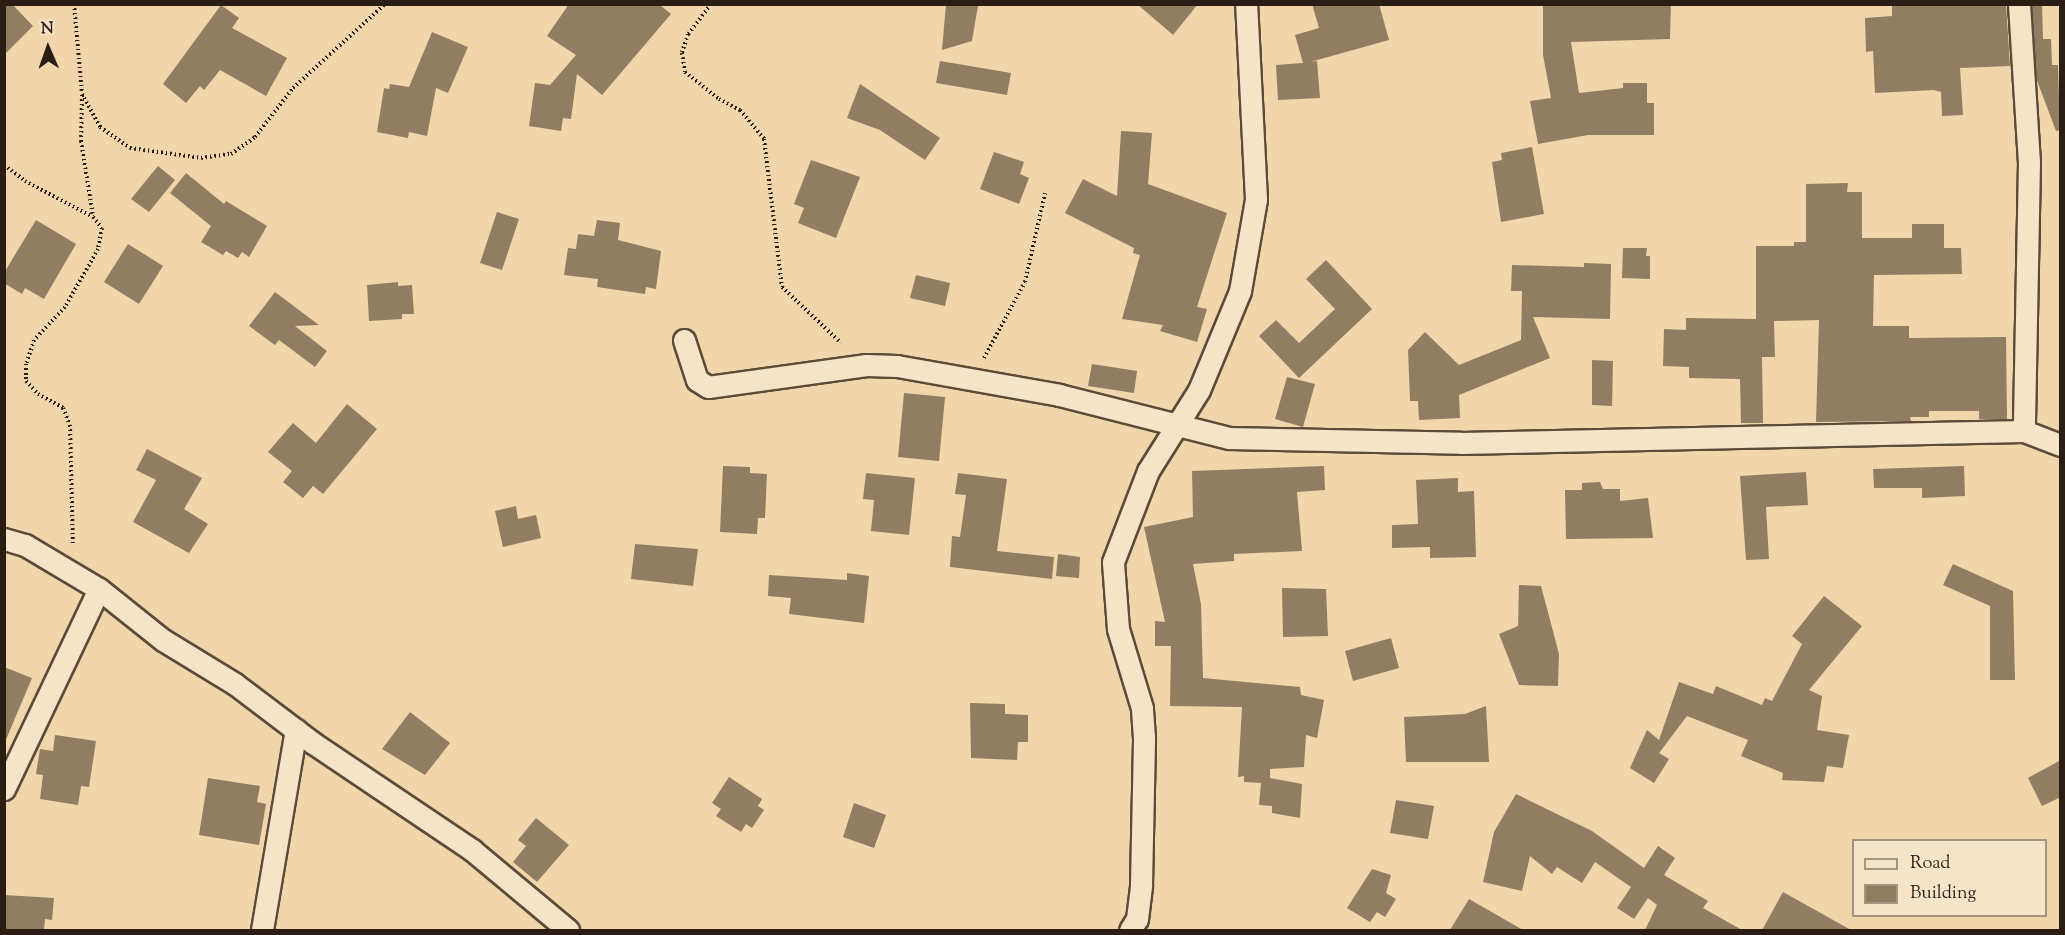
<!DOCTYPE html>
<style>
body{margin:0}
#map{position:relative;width:2065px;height:935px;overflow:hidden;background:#f1d6ab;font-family:"Sorts Mill Goudy",serif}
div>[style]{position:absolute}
.building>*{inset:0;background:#917d62}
.path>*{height:4px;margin-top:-2px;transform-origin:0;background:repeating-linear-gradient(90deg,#2a1d13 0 1.5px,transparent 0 4.5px)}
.roads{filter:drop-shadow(2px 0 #5c4b39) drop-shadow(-2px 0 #5c4b39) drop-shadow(0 2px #5c4b39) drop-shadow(0 -2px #5c4b39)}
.minor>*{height:21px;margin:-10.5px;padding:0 10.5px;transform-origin:10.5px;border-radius:10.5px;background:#f6e4c8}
span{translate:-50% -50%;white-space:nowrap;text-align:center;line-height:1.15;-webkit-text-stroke:5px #f6e4c8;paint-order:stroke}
.frame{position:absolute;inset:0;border:6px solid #2a1d13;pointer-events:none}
.legend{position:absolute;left:1852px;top:839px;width:195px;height:78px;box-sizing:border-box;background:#f6e4c8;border:2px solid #a49480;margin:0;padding:8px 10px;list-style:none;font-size:18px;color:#2a1d13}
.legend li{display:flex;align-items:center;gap:12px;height:30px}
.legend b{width:30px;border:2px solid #a49480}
.north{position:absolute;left:18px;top:18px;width:60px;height:60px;-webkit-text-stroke:4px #f6e4c8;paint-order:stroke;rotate:358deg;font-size:16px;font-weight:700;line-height:24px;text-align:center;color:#2a1d13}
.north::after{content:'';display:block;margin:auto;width:21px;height:27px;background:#2a1d13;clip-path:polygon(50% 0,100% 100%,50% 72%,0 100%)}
</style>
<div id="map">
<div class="building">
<div style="clip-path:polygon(4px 4px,12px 4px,33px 26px,4px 55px)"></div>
<div style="clip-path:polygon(569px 4px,659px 4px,671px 14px,602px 95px,577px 74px,571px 119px,563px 118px,561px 131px,529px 126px,535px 83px,550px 85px,576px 55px,547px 36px)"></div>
<div style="clip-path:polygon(946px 4px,978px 6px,972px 41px,942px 50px)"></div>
<div style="clip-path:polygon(1137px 4px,1198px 4px,1173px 35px)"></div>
<div style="clip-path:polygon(1312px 4px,1379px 4px,1389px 40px,1310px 62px,1317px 61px,1320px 98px,1278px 100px,1276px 65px,1303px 63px,1295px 35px,1319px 28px)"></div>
<div style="clip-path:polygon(1543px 4px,1671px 4px,1670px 39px,1571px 42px,1579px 93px,1623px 88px,1623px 83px,1647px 83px,1647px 103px,1654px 103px,1654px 135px,1588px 135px,1538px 144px,1530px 101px,1551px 98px,1543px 55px)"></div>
<div style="clip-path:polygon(1892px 4px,2006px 4px,2010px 66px,1960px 68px,1963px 115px,1942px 116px,1941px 92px,1934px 90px,1875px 93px,1873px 51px,1866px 52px,1865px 18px,1892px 16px)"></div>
<div style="clip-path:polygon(2032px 4px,2042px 4px,2043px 39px,2051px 39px,2052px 65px,2058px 65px,2060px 130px,2056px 131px,2036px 78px)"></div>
<div style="clip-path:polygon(221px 5px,239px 18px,232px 28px,287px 58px,266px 96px,220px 70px,204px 90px,200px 86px,186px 103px,163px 84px)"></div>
<div style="clip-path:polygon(432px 32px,468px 47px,448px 93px,436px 88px,427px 136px,409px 132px,408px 138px,377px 132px,384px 88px,389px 89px,390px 84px,409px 87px)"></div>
<div style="clip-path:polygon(940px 61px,1011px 73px,1007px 95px,936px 83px)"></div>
<div style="clip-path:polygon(860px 84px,940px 138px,925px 160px,880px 130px,847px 118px)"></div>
<div style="clip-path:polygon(1121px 131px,1152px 133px,1148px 184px,1227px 213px,1197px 307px,1207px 309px,1197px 342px,1160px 331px,1163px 325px,1122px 319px,1140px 255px,1133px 253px,1134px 248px,1065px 213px,1083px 179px,1117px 196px)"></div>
<div style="clip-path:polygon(1532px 147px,1544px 214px,1501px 222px,1492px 162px,1502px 160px,1501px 153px)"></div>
<div style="clip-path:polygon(994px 152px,1024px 162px,1020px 174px,1029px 178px,1019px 204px,980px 189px)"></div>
<div style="clip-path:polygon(811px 160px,860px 177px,836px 238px,798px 223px,804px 208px,794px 204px)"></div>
<div style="clip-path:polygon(158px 166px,175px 180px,149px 212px,131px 199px)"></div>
<div style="clip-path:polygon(186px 173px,224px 204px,226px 201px,267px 226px,249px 257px,242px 252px,238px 258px,226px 251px,223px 255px,201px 242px,211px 226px,170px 193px)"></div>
<div style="clip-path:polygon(1848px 183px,1847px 192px,1862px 192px,1862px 238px,1912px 238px,1912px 224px,1944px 224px,1944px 248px,1961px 248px,1962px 274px,1874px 275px,1873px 326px,1909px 326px,1909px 338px,2006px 337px,2007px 419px,1979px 419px,1979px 411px,1929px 411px,1929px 417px,1910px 417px,1911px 421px,1816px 422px,1819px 320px,1774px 321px,1775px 357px,1762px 357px,1763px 423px,1741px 423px,1740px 379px,1689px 378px,1689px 367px,1663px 366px,1664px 329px,1686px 330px,1686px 318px,1756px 319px,1756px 246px,1794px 246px,1794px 242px,1806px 242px,1806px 184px)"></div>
<div style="clip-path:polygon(497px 212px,519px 219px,502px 270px,480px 263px)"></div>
<div style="clip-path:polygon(36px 220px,76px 244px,44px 299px,25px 288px,22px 294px,4px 283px,4px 273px)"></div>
<div style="clip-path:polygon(597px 220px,620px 223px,618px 240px,661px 251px,656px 289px,646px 287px,645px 294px,597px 287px,598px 279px,564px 275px,568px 248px,576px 249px,578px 234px,594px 236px)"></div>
<div style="clip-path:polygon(128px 244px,163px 266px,139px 304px,104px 282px)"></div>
<div style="clip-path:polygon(1623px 248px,1647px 248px,1646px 256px,1650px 256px,1650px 279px,1622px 278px)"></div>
<div style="clip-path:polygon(1326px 260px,1372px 309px,1299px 378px,1259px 336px,1276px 320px,1299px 343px,1335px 309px,1306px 279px)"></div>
<div style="clip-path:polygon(1584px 263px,1611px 264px,1610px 319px,1533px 317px,1550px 358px,1459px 395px,1460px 418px,1419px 420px,1418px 401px,1410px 401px,1408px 350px,1425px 332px,1459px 365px,1521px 340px,1522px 291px,1511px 291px,1512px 265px,1584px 267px)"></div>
<div style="clip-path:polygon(916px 275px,950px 283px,945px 306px,910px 298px)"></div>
<div style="clip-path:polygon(398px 282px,398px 286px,412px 285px,414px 314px,402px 314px,402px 319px,369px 321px,367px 285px)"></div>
<div style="clip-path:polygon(275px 292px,319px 325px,295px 326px,327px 351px,315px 367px,279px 340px,275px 345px,249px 326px)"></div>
<div style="clip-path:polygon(1592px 360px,1613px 361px,1612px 406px,1592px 405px)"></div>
<div style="clip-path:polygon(1092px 364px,1137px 371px,1134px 393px,1088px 386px)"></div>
<div style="clip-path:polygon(1287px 377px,1315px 384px,1303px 427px,1275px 419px)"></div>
<div style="clip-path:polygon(904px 393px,945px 397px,939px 461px,898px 457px)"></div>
<div style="clip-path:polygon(347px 404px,377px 429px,323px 494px,313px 486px,303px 498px,283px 482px,292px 471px,268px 452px,293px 423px,316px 443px)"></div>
<div style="clip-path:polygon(147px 449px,202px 478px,184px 509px,208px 524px,189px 553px,133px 522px,156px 480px,136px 470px)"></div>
<div style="clip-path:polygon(723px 466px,750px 467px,750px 473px,767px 474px,765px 518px,758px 518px,757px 534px,720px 532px)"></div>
<div style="clip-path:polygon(1324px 466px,1325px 490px,1297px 492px,1302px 551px,1234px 554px,1234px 561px,1193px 564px,1201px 604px,1203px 678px,1300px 687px,1301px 695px,1324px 700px,1317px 738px,1306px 735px,1304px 767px,1270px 769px,1270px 778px,1302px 784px,1300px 818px,1272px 813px,1272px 806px,1259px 805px,1261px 783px,1244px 782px,1244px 776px,1238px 777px,1242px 707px,1170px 706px,1171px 646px,1155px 646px,1155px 621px,1165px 622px,1144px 527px,1193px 517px,1192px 471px)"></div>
<div style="clip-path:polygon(1964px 466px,1965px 496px,1922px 498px,1922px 488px,1874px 488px,1873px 469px)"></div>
<div style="clip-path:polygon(1806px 472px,1808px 505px,1766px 507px,1769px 559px,1746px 560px,1740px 476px)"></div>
<div style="clip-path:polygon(866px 473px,915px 478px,909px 535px,871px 531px,874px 500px,863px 499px)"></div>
<div style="clip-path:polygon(958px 473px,1007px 479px,997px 551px,1054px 557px,1052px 579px,950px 567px,952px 536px,960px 537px,966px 495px,955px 494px)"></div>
<div style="clip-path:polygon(1458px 478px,1458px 492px,1474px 491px,1476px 557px,1430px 558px,1430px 547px,1392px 548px,1392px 525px,1418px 524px,1416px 480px)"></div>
<div style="clip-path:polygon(1600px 482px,1603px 489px,1620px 489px,1620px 501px,1648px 498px,1653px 538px,1566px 539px,1565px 490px,1582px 490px,1582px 483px)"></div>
<div style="clip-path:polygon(516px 506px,518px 519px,536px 515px,541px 538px,503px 547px,495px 511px)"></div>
<div style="clip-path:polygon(635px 544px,698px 549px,693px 586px,631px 579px)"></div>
<div style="clip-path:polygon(1058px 554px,1080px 557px,1079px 578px,1056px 576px)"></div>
<div style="clip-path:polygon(1953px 564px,2013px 591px,2015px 680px,1990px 680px,1990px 606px,1943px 585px)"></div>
<div style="clip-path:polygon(847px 573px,869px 576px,864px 623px,789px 614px,791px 598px,768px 596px,769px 575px,847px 580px)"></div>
<div style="clip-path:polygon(1519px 585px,1541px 586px,1559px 654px,1558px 686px,1519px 685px,1499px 634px,1518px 626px)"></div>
<div style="clip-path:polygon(1282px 588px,1326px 589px,1328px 636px,1283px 637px)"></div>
<div style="clip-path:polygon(1824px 596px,1862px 626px,1809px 690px,1822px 696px,1817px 730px,1849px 735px,1843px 768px,1827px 766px,1824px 782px,1782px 780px,1783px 773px,1741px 756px,1748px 740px,1687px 716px,1659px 753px,1669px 759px,1654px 783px,1630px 768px,1647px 730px,1659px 740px,1679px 682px,1713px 694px,1716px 686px,1762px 705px,1765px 698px,1772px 701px,1802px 644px,1792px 636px)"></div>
<div style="clip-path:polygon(1391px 638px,1399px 668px,1353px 681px,1345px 651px)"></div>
<div style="clip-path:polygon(4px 667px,32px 678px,5px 742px,4px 742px)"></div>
<div style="clip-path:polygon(970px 703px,1005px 704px,1005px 714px,1028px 715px,1028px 742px,1018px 742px,1017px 760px,971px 758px)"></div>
<div style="clip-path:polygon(1486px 706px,1489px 762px,1406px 762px,1404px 717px,1465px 714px)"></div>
<div style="clip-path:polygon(410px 712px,450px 743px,425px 775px,382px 749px)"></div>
<div style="clip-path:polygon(55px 735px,96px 741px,89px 787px,81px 786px,78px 805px,40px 799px,43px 775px,36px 774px,40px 749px,53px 751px)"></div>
<div style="clip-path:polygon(2061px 760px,2061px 797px,2042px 806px,2028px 778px)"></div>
<div style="clip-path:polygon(729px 777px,762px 799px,758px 806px,764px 810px,752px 828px,746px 824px,741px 832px,716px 816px,721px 809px,712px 803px)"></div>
<div style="clip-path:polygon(208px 778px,260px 786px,257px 802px,266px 804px,259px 845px,199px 835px)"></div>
<div style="clip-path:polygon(1516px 794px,1592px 831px,1644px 868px,1658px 846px,1675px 858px,1664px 875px,1708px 901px,1703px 908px,1742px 930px,1645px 930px,1657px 905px,1648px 898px,1634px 919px,1617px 908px,1631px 887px,1595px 862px,1582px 883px,1557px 867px,1552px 874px,1530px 856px,1522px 891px,1483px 882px,1494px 832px)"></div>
<div style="clip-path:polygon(1396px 800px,1434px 806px,1428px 839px,1390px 833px)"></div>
<div style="clip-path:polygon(854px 803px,886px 815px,874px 848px,843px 837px)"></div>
<div style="clip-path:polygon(536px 818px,569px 845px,537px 882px,513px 862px,526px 846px,518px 840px)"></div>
<div style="clip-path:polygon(1372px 869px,1391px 875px,1386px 893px,1396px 899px,1385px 917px,1377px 912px,1370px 922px,1347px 908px)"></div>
<div style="clip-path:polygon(1783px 892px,1851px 930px,1762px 930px)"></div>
<div style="clip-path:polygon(4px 895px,54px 898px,52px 920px,45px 919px,44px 930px,4px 930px)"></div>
<div style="clip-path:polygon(1469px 899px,1523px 930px,1450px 930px)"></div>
</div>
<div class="path">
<div style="left:74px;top:4px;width:90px;rotate:84.9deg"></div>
<div style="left:82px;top:94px;width:38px;rotate:61deg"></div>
<div style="left:100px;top:127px;width:37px;rotate:35deg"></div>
<div style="left:130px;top:148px;width:72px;rotate:8deg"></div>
<div style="left:201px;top:158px;width:30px;rotate:-8deg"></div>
<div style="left:231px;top:154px;width:29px;rotate:-35deg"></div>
<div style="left:255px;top:137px;width:62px;rotate:-52.2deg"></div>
<div style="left:293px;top:88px;width:125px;rotate:-42.4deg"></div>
<div style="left:711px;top:4px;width:38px;rotate:127deg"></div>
<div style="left:688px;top:34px;width:20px;rotate:108deg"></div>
<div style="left:682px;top:53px;width:19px;rotate:81deg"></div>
<div style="left:685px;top:72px;width:43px;rotate:38.5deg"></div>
<div style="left:719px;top:99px;width:24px;rotate:28deg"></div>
<div style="left:740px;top:110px;width:38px;rotate:50deg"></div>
<div style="left:764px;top:139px;width:149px;rotate:83.1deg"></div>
<div style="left:782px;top:287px;width:81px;rotate:43.5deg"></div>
<div style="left:82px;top:95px;width:46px;rotate:91.2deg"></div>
<div style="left:81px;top:141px;width:76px;rotate:80.9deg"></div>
<div style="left:4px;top:165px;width:26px;rotate:37deg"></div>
<div style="left:25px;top:181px;width:77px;rotate:27.9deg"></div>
<div style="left:93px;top:217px;width:14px;rotate:51deg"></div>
<div style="left:102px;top:228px;width:21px;rotate:101deg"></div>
<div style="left:98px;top:249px;width:67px;rotate:119.6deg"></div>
<div style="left:65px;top:307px;width:45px;rotate:133.2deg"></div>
<div style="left:34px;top:340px;width:25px;rotate:108deg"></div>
<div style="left:26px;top:364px;width:17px;rotate:90deg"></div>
<div style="left:26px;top:381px;width:18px;rotate:47deg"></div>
<div style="left:38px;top:394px;width:29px;rotate:29deg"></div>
<div style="left:63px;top:408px;width:18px;rotate:68deg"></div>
<div style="left:70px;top:425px;width:121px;rotate:88.6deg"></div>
<div style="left:984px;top:358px;width:86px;rotate:-61.7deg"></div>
<div style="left:1025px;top:282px;width:91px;rotate:-77.3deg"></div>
</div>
<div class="roads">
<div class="minor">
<div style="left:2019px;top:4px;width:158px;rotate:86.4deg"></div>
<div style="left:2029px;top:162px;width:269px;rotate:91.1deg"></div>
<div style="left:684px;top:340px;width:42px;rotate:72deg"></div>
<div style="left:697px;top:380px;width:13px;rotate:32deg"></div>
<div style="left:708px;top:387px;width:160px;rotate:-7.9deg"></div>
<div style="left:866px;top:365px;width:31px;rotate:2deg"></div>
<div style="left:897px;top:366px;width:165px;rotate:10.1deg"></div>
<div style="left:1059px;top:395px;width:175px;rotate:14.2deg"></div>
<div style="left:1229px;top:438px;width:232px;rotate:1.2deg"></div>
<div style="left:1461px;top:443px;width:563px;rotate:-1.22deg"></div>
<div style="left:2024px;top:431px;width:39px;rotate:21deg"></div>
<div style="left:4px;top:539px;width:22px;rotate:16deg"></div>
<div style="left:25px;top:545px;width:86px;rotate:30.7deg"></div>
<div style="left:99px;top:589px;width:82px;rotate:38.6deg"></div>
<div style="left:163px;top:640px;width:84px;rotate:31.4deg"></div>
<div style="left:235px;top:684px;width:98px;rotate:37.1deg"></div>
<div style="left:313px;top:743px;width:192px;rotate:33.9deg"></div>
<div style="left:472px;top:850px;width:125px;rotate:39.8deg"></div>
<div style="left:4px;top:789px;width:221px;rotate:-64.6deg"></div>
<div style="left:262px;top:930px;width:203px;rotate:-80.4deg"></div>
<div style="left:1130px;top:930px;width:13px;rotate:-58deg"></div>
<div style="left:1137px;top:919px;width:35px;rotate:-83deg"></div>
<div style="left:1141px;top:884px;width:146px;rotate:-88.8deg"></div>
<div style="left:1144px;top:738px;width:30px;rotate:-94deg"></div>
<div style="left:1142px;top:708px;width:83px;rotate:-106.9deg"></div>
<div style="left:1118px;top:629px;width:67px;rotate:-94.3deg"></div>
<div style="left:1113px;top:562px;width:97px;rotate:-69deg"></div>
<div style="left:1148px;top:471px;width:96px;rotate:-57.8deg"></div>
<div style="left:1199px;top:390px;width:107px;rotate:-67.5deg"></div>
<div style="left:1240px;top:291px;width:93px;rotate:-80.1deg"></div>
<div style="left:1256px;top:199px;width:195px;rotate:-92.9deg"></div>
</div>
</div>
<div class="frame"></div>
<ul class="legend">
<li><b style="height:8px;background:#f6e4c8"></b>Road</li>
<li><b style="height:16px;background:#917d62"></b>Building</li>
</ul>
<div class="north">N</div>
</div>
